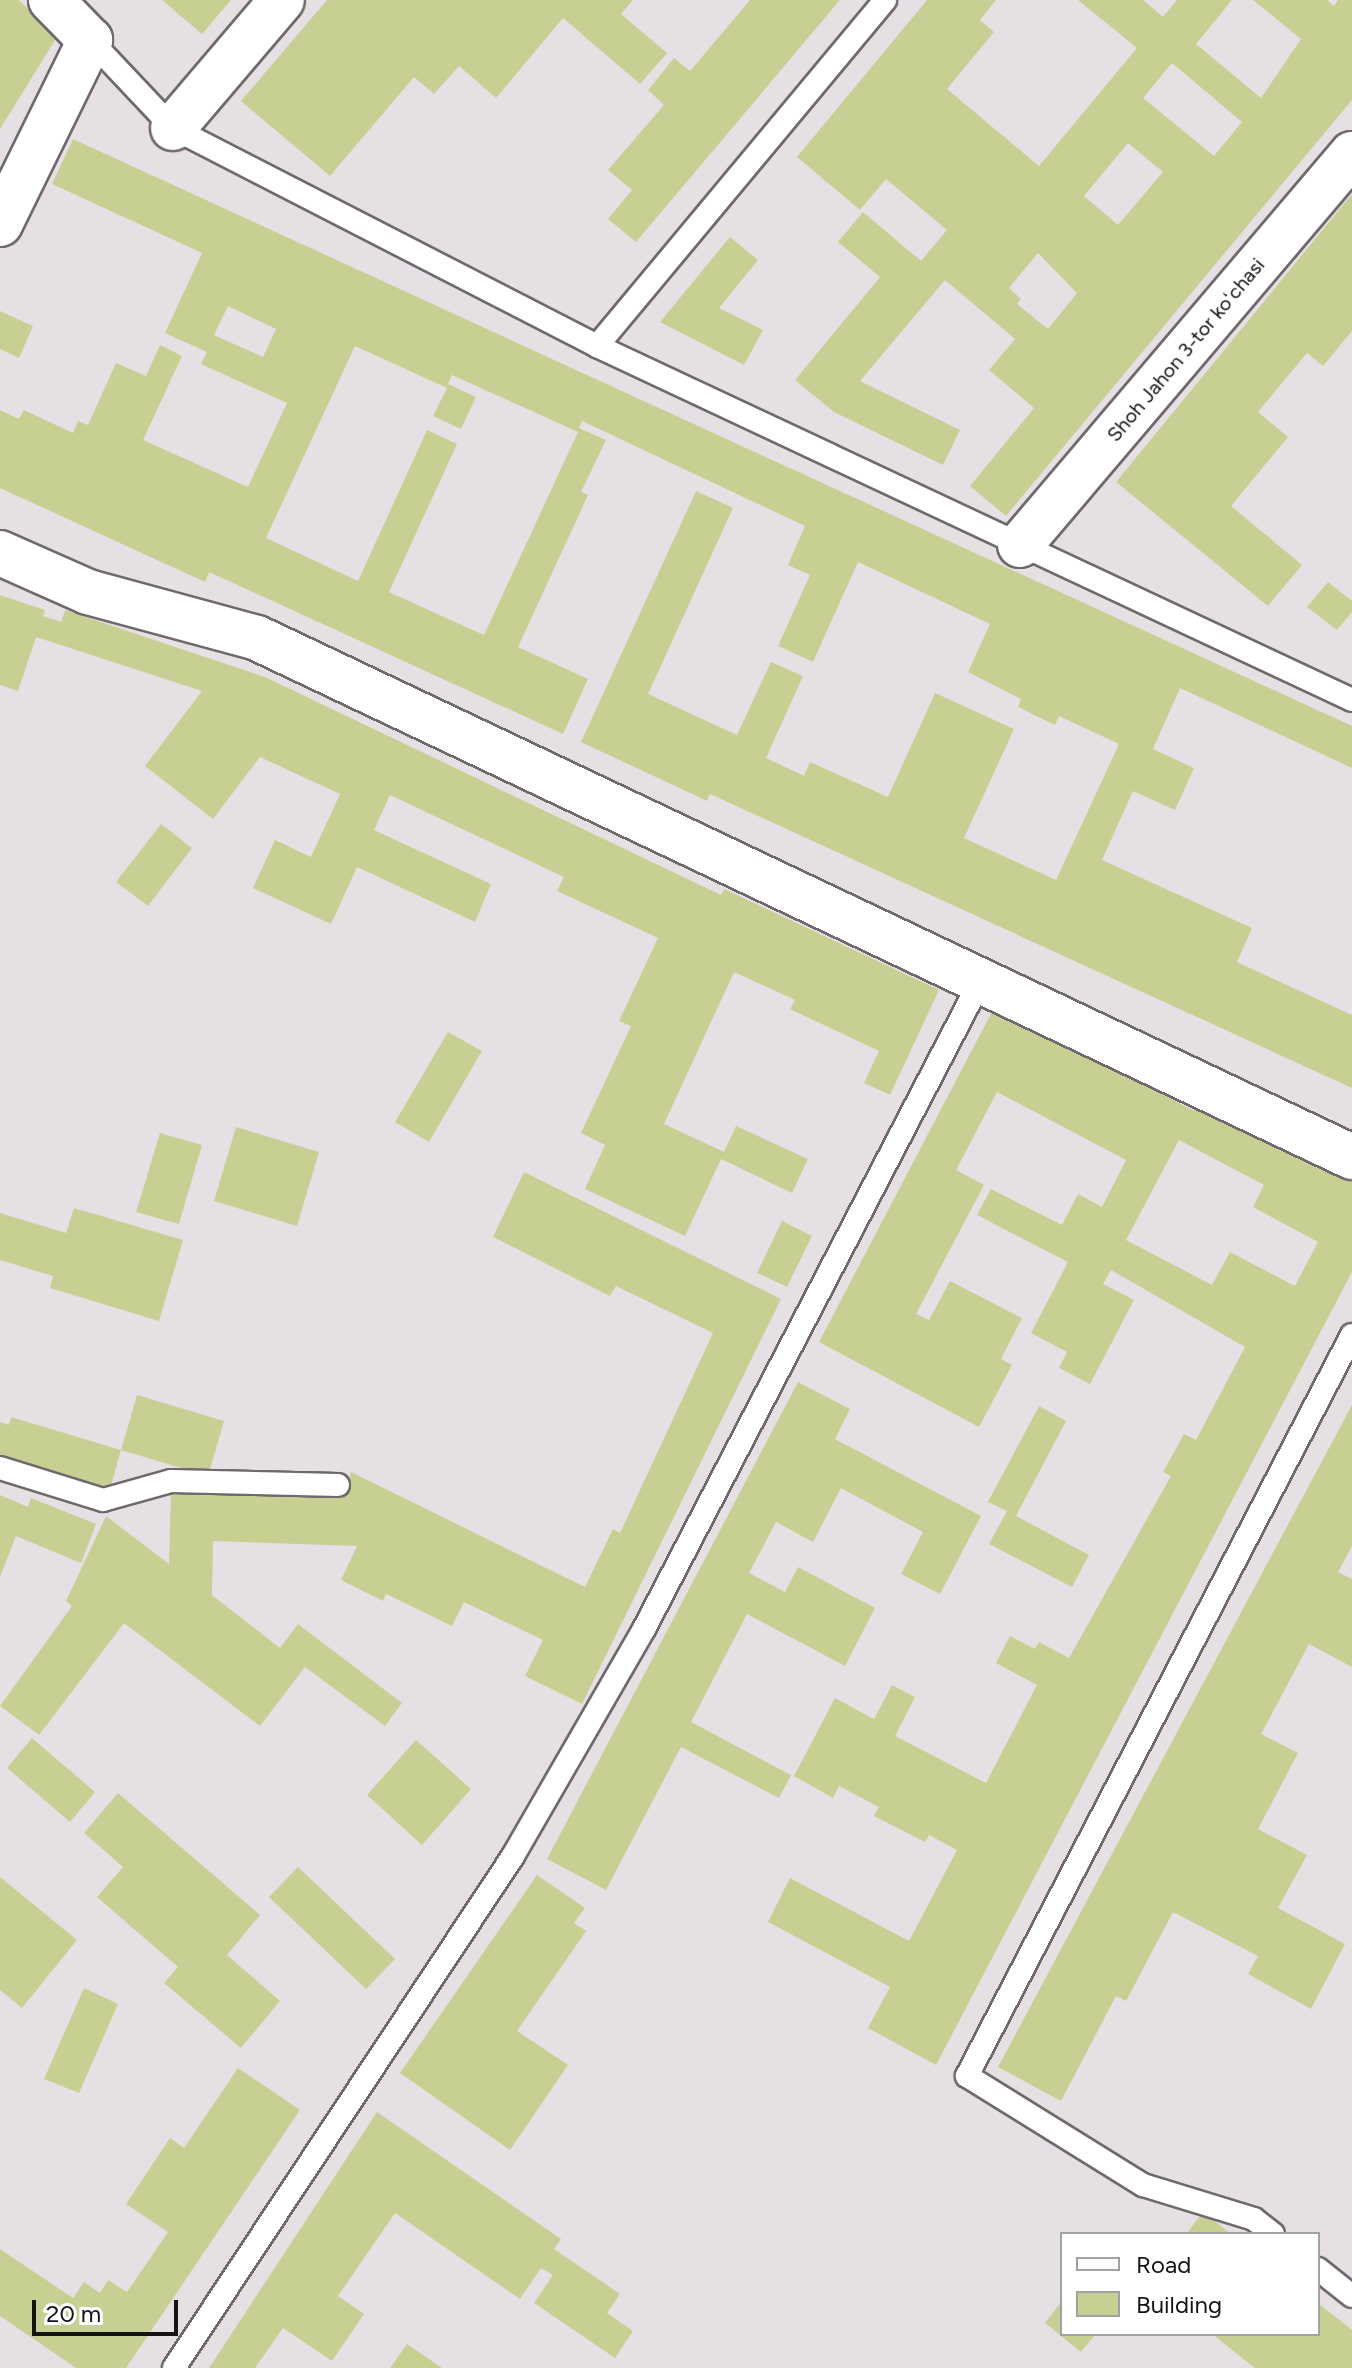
<!DOCTYPE html>
<meta charset="utf-8">
<style>
body{margin:0}
#map{position:relative;width:1352px;height:2368px;overflow:hidden;background:#e6e0e5;font-family:Figtree,sans-serif}
div>[style]{position:absolute}
.building>*{inset:0;background:#c7d092}
.roads{filter:drop-shadow(2px 0 #6f696e) drop-shadow(-2px 0 #6f696e) drop-shadow(0 2px #6f696e) drop-shadow(0 -2px #6f696e)}
.service>*{height:22px;margin:-11px;padding:0 11px;transform-origin:11px;border-radius:11px;background:#fff}
.minor>*{height:44px;margin:-22px;padding:0 22px;transform-origin:22px;border-radius:22px;background:#fff}
span{translate:-50% -50%;white-space:nowrap;text-align:center;line-height:1.15;-webkit-text-stroke:8px #fff;paint-order:stroke}
.street-label{font-size:20px;color:#151315}
.legend{position:absolute;left:1060px;top:2232px;width:260px;height:104px;box-sizing:border-box;background:#fff;border:2px solid #a1a1a1;margin:0;padding:10px 14px;list-style:none;font-size:24px;color:#151315}
.legend li{display:flex;align-items:center;gap:16px;height:40px}
.legend b{width:40px;border:2px solid #a1a1a1}
.scale{position:absolute;left:32px;top:2300px;width:146px;height:36px;box-sizing:border-box;border:4px solid #151315;border-top:0;padding-left:10px;font-size:24px;line-height:28px;white-space:nowrap;color:#151315;-webkit-text-stroke:6px #fff;paint-order:stroke}
</style>
<div id="map">
<div class="building">
<div style="clip-path:polygon(0 0,19px 0,57px 37px,0 129px)"></div>
<div style="clip-path:polygon(162px 0,231px 0,202px 34px)"></div>
<div style="clip-path:polygon(327px 0,633px 0,621px 14px,667px 53px,640px 84px,563px 18px,496px 98px,459px 66px,434px 94px,414px 77px,330px 176px,241px 101px)"></div>
<div style="clip-path:polygon(750px 0,840px 0,636px 242px,608px 219px,632px 190px,608px 170px,664px 105px,648px 90px,674px 58px,690px 71px)"></div>
<div style="clip-path:polygon(evenodd,927px 0,996px 0,980px 20px,994px 32px,947px 89px,1039px 166px,1137px 48px,1078px 0,1143px 0,1163px 17px,1177px 0,1232px 0,1196px 44px,1261px 98px,1301px 39px,1253px 0,1327px 0,1334px 6px,1338px 0,1352px 0,1352px 100px,1006px 516px,970px 486px,1034px 408px,989px 370px,1015px 339px,945px 280px,860px 381px,960px 430px,943px 465px,834px 412px,795px 380px,880px 277px,838px 242px,863px 212px,921px 261px,947px 230px,886px 179px,860px 210px,797px 157px,927px 0,1172px 63px,1242px 122px,1214px 156px,1143px 98px,1172px 63px,927px 0,1128px 143px,1163px 172px,1118px 225px,1084px 196px,1128px 143px,927px 0,1038px 253px,1077px 293px,1048px 329px,1017px 304px,1021px 299px,1009px 288px,1038px 253px)"></div>
<div style="clip-path:polygon(evenodd,73px 139px,1352px 726px,1352px 768px,1180px 688px,1153px 749px,1194px 768px,1175px 810px,1133px 791px,1102px 860px,1252px 928px,1237px 962px,1352px 1015px,1352px 1088px,710px 794px,707px 801px,581px 742px,696px 491px,733px 508px,648px 694px,737px 735px,771px 662px,803px 676px,766px 758px,804px 776px,810px 762px,888px 797px,935px 693px,1014px 729px,964px 838px,1056px 880px,1119px 744px,1059px 716px,1055px 725px,1018px 707px,1021px 699px,968px 672px,990px 624px,858px 562px,813px 662px,778px 646px,810px 575px,788px 565px,805px 526px,582px 421px,579px 428px,606px 440px,581px 492px,588px 495px,518px 647px,588px 679px,563px 734px,209px 572px,205px 582px,0 488px,0 410px,19px 419px,24px 410px,73px 433px,78px 421px,88px 425px,116px 363px,146px 376px,160px 345px,182px 356px,143px 440px,248px 487px,287px 403px,201px 364px,207px 352px,165px 333px,202px 253px,52px 184px,73px 139px,228px 306px,276px 329px,263px 357px,214px 335px,228px 306px,73px 139px,355px 346px,447px 388px,433px 416px,461px 429px,476px 397px,448px 384px,452px 375px,578px 432px,484px 635px,389px 592px,457px 444px,427px 430px,358px 581px,266px 538px,355px 346px)"></div>
<div style="clip-path:polygon(1352px 194px,1352px 331px,1323px 366px,1307px 353px,1258px 412px,1288px 437px,1231px 506px,1302px 565px,1268px 606px,1116px 482px)"></div>
<div style="clip-path:polygon(730px 237px,758px 260px,719px 308px,763px 330px,744px 365px,660px 322px)"></div>
<div style="clip-path:polygon(0 311px,33px 326px,19px 358px,0 349px)"></div>
<div style="clip-path:polygon(1328px 582px,1352px 601px,1352px 612px,1337px 630px,1307px 607px)"></div>
<div style="clip-path:polygon(0 595px,45px 610px,43px 616px,61px 622px,65px 610px,265px 677px,721px 895px,724px 889px,939px 990px,890px 1095px,864px 1083px,879px 1051px,790px 1009px,795px 1000px,734px 972px,664px 1124px,724px 1152px,736px 1126px,808px 1159px,792px 1193px,721px 1159px,685px 1236px,585px 1189px,605px 1145px,581px 1133px,631px 1026px,619px 1021px,658px 938px,557px 891px,564px 877px,390px 795px,374px 830px,491px 884px,475px 922px,357px 867px,331px 924px,253px 888px,275px 840px,311px 857px,340px 794px,260px 757px,213px 819px,145px 766px,202px 691px,36px 637px,18px 691px,0 685px)"></div>
<div style="clip-path:polygon(161px 824px,192px 848px,148px 906px,116px 882px)"></div>
<div style="clip-path:polygon(evenodd,995px 1006px,1194px 1111px,1199px 1101px,1352px 1181px,1352px 1272px,936px 2065px,868px 2028px,890px 1987px,768px 1922px,790px 1878px,909px 1941px,957px 1850px,929px 1835px,925px 1842px,874px 1816px,879px 1807px,839px 1786px,833px 1798px,794px 1776px,835px 1698px,874px 1719px,892px 1685px,915px 1697px,895px 1736px,986px 1783px,1037px 1685px,996px 1663px,1010px 1636px,1035px 1649px,1039px 1642px,1069px 1658px,1171px 1476px,1163px 1472px,1184px 1434px,1196px 1440px,1245px 1347px,1111px 1270px,1103px 1284px,1134px 1300px,1090px 1384px,1059px 1368px,1067px 1352px,1031px 1333px,1068px 1262px,977px 1215px,991px 1189px,1062px 1225px,1078px 1194px,1102px 1207px,1126px 1160px,997px 1092px,956px 1170px,984px 1185px,916px 1314px,929px 1320px,950px 1281px,1022px 1318px,1001px 1359px,1012px 1365px,979px 1427px,819px 1342px,995px 1006px,1179px 1140px,1264px 1185px,1253px 1207px,1318px 1242px,1295px 1286px,1230px 1252px,1212px 1285px,1126px 1240px,1179px 1140px)"></div>
<div style="clip-path:polygon(448px 1032px,482px 1051px,429px 1142px,395px 1122px)"></div>
<div style="clip-path:polygon(236px 1127px,319px 1152px,297px 1226px,214px 1201px)"></div>
<div style="clip-path:polygon(160px 1133px,202px 1145px,179px 1224px,136px 1212px)"></div>
<div style="clip-path:polygon(524px 1172px,781px 1299px,582px 1704px,525px 1676px,543px 1640px,464px 1602px,452px 1626px,386px 1594px,383px 1601px,341px 1580px,357px 1546px,213px 1541px,212px 1595px,280px 1648px,298px 1624px,402px 1703px,385px 1726px,305px 1667px,260px 1726px,124px 1623px,39px 1735px,0 1706px,72px 1606px,66px 1601px,106px 1516px,169px 1564px,171px 1490px,348px 1494px,351px 1472px,585px 1587px,613px 1529px,620px 1533px,713px 1333px,616px 1286px,610px 1296px,493px 1237px)"></div>
<div style="clip-path:polygon(74px 1208px,183px 1240px,159px 1321px,50px 1288px,53px 1276px,0 1260px,0 1213px,66px 1233px)"></div>
<div style="clip-path:polygon(782px 1221px,812px 1236px,787px 1287px,757px 1273px)"></div>
<div style="clip-path:polygon(798px 1382px,850px 1409px,835px 1439px,981px 1516px,940px 1594px,901px 1574px,923px 1532px,841px 1488px,813px 1542px,776px 1522px,749px 1573px,785px 1592px,798px 1567px,875px 1608px,845px 1666px,747px 1614px,691px 1722px,791px 1775px,779px 1798px,681px 1747px,606px 1890px,547px 1859px)"></div>
<div style="clip-path:polygon(137px 1395px,224px 1421px,208px 1476px,121px 1450px)"></div>
<div style="clip-path:polygon(1352px 1405px,1352px 1546px,1338px 1572px,1352px 1579px,1352px 1667px,1309px 1644px,1261px 1734px,1298px 1753px,1258px 1829px,1307px 1855px,1278px 1908px,1345px 1944px,1311px 2009px,1248px 1974px,1258px 1956px,1173px 1912px,1126px 2001px,1116px 1996px,1061px 2101px,998px 2067px)"></div>
<div style="clip-path:polygon(1039px 1406px,1066px 1421px,1016px 1516px,1089px 1555px,1072px 1587px,989px 1544px,1007px 1511px,988px 1502px)"></div>
<div style="clip-path:polygon(11px 1417px,121px 1450px,110px 1489px,0 1456px,0 1422px,9px 1425px)"></div>
<div style="clip-path:polygon(0 1495px,28px 1507px,31px 1498px,96px 1524px,81px 1563px,16px 1536px,0 1577px)"></div>
<div style="clip-path:polygon(32px 1738px,95px 1792px,70px 1822px,7px 1768px)"></div>
<div style="clip-path:polygon(416px 1740px,471px 1789px,422px 1845px,367px 1795px)"></div>
<div style="clip-path:polygon(118px 1793px,260px 1915px,227px 1955px,280px 2001px,241px 2048px,164px 1983px,178px 1967px,97px 1897px,123px 1867px,84px 1833px)"></div>
<div style="clip-path:polygon(298px 1867px,395px 1959px,366px 1989px,269px 1897px)"></div>
<div style="clip-path:polygon(537px 1875px,585px 1908px,574px 1923px,586px 1931px,517px 2031px,568px 2065px,510px 2150px,400px 2073px)"></div>
<div style="clip-path:polygon(0 1877px,77px 1940px,22px 2008px,0 1990px)"></div>
<div style="clip-path:polygon(84px 1988px,118px 2004px,79px 2093px,44px 2079px)"></div>
<div style="clip-path:polygon(238px 2068px,300px 2110px,126px 2368px,76px 2368px,0 2316px,0 2249px,73px 2298px,84px 2282px,100px 2293px,108px 2280px,127px 2292px,168px 2232px,126px 2204px,170px 2138px,184px 2148px)"></div>
<div style="clip-path:polygon(377px 2112px,561px 2239px,554px 2249px,620px 2294px,607px 2313px,633px 2331px,615px 2358px,534px 2303px,553px 2275px,541px 2268px,520px 2299px,395px 2213px,338px 2296px,364px 2314px,332px 2361px,283px 2328px,255px 2368px,209px 2368px)"></div>
<div style="clip-path:polygon(1203px 2212px,1231px 2234px,1186px 2234px)"></div>
<div style="clip-path:polygon(1062px 2301px,1062px 2334px,1096px 2334px,1081px 2352px,1045px 2323px)"></div>
<div style="clip-path:polygon(1318px 2303px,1352px 2330px,1352px 2368px,1255px 2368px,1212px 2334px,1318px 2334px)"></div>
<div style="clip-path:polygon(407px 2344px,442px 2368px,390px 2368px)"></div>
</div>
<div class="roads">
<div class="service">
<div style="left:90px;top:40px;width:121px;rotate:46.7deg"></div>
<div style="left:173px;top:128px;width:477px;rotate:27.2deg"></div>
<div style="left:597px;top:346px;width:834px;rotate:25.12deg"></div>
<div style="left:597px;top:346px;width:450px;rotate:-50.2deg"></div>
<div style="left:0;top:1468px;width:108px;rotate:17.3deg"></div>
<div style="left:103px;top:1500px;width:71px;rotate:-15.6deg"></div>
<div style="left:171px;top:1481px;width:167px;rotate:1.4deg"></div>
<div style="left:1273px;top:2234px;width:24px;rotate:-142deg"></div>
<div style="left:1254px;top:2219px;width:116px;rotate:-163deg"></div>
<div style="left:1143px;top:2185px;width:207px;rotate:-148.2deg"></div>
<div style="left:967px;top:2076px;width:835px;rotate:-62.55deg"></div>
<div style="left:1318px;top:2269px;width:43px;rotate:38.5deg"></div>
<div style="left:174px;top:2368px;width:614px;rotate:-56.49deg"></div>
<div style="left:513px;top:1856px;width:262px;rotate:-60deg"></div>
<div style="left:644px;top:1629px;width:734px;rotate:-62.56deg"></div>
</div>
<div class="minor">
<div style="left:173px;top:128px;width:168px;rotate:-49.6deg"></div>
<div style="left:0;top:224px;width:205px;rotate:-63.9deg"></div>
<div style="left:90px;top:40px;width:56px;rotate:-134.3deg"></div>
<div style="left:1020px;top:545px;width:513px;rotate:-49.67deg"></div>
<div style="left:0;top:553px;width:96px;rotate:23.9deg"></div>
<div style="left:88px;top:592px;width:175px;rotate:15.2deg"></div>
<div style="left:257px;top:638px;width:1212px;rotate:25.36deg"></div>
</div>
</div>
<div class="street-label">
<span style="left:1186px;top:350px;rotate:-50deg">Shoh Jahon 3-tor koʻchasi</span>
</div>
<ul class="legend">
<li><b style="height:10px;background:#fff"></b>Road</li>
<li><b style="height:22px;background:#c7d092"></b>Building</li>
</ul>
<div class="scale">20 m</div>
</div>
